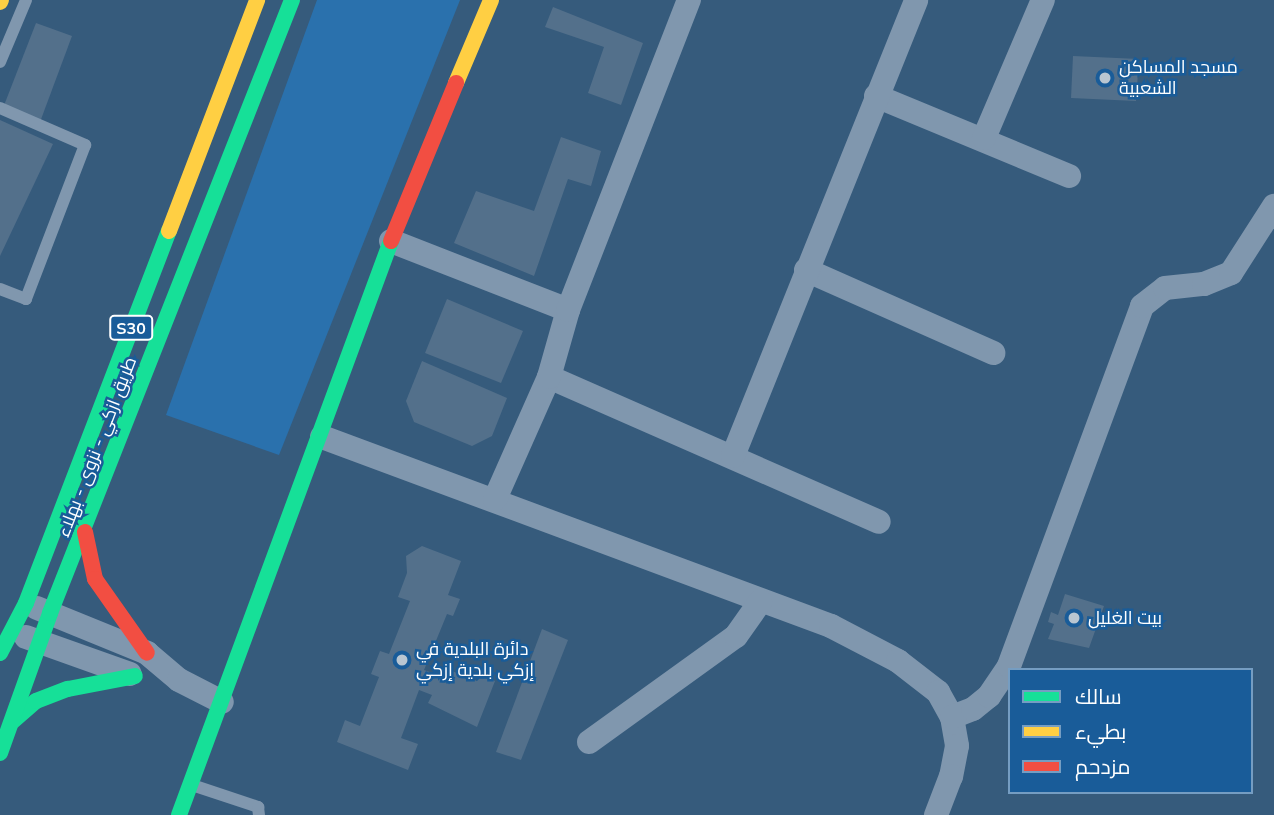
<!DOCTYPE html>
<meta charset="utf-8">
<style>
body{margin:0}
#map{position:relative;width:1274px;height:815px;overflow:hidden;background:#365b7c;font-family:Mulish,Cairo,sans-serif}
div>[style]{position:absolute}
.green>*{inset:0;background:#2a71ad}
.building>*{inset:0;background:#53708b}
.lane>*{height:12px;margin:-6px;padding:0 6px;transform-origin:6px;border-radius:6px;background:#8097ae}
.street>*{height:24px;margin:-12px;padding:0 12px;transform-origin:12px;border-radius:12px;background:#8097ae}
.fast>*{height:16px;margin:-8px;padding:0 8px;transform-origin:8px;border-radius:8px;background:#16e098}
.slow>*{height:16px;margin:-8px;padding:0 8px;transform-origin:8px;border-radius:8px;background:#ffcf43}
.jam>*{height:16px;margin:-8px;padding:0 8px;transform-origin:8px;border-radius:8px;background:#f24e42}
.dots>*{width:19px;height:19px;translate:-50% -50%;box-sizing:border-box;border:4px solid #195c99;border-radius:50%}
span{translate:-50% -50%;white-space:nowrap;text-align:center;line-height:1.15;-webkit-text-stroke:5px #195c99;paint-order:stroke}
.shield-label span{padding:2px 5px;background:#195c99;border:2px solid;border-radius:5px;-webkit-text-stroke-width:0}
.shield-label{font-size:16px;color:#fff;font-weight:700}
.poi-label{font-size:18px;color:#fff}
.left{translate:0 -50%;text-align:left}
.street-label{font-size:18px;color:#fff}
.legend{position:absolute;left:1008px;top:668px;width:245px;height:126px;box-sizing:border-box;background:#195c99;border:2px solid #759dc2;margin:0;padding:9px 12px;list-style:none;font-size:21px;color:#fff}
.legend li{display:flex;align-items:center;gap:14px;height:35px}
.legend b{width:35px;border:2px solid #759dc2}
</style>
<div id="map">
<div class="green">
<div style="clip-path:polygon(317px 0,460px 0,279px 455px,166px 415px)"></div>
</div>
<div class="building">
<div style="clip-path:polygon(553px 7px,643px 43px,621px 105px,588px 93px,604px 47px,545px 27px)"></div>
<div style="clip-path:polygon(36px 23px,72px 36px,40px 122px,3px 108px)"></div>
<div style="clip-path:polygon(1073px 56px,1139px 59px,1136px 101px,1071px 98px)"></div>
<div style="clip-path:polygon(0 120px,53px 144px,0 256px)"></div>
<div style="clip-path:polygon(561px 137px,601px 151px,591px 186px,568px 179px,534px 276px,454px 243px,476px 191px,534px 211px)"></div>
<div style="clip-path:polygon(447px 299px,523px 331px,501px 383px,425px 353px)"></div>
<div style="clip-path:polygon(422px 361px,507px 398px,492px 436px,472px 446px,414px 422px,406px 401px)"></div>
<div style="clip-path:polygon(422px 546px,461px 561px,448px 595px,460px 599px,453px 616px,447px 614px,424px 670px,438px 675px,442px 667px,477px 681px,480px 675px,495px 681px,477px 727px,428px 703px,432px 695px,419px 690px,401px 738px,418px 744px,408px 770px,337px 742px,345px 720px,360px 726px,379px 677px,371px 674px,380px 651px,389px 654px,410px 601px,398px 597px,407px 573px,406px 556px)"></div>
<div style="clip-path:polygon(1065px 594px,1104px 606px,1089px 648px,1048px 639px,1054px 624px,1048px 622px,1051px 612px,1058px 615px)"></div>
<div style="clip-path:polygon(542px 629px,568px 640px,521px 760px,496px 752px)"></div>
</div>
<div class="lane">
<div style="left:0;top:62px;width:67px;rotate:-67.2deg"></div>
<div style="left:0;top:108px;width:93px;rotate:23.5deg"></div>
<div style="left:85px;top:145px;width:165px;rotate:111deg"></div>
<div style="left:26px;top:299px;width:28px;rotate:-159deg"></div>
<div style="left:192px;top:785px;width:70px;rotate:18.4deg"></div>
<div style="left:258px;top:807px;width:8px;rotate:83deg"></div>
</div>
<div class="street">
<div style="left:876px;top:96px;width:209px;rotate:22.5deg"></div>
<div style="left:984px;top:138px;width:150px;rotate:-66.9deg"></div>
<div style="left:391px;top:241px;width:190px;rotate:21.3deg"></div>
<div style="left:806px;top:270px;width:205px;rotate:23.9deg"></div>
<div style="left:549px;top:377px;width:360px;rotate:23.7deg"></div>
<div style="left:322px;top:437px;width:543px;rotate:20.37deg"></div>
<div style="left:831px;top:626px;width:76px;rotate:27.6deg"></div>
<div style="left:898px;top:661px;width:51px;rotate:37.8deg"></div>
<div style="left:938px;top:692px;width:29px;rotate:61deg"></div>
<div style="left:952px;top:717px;width:29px;rotate:80deg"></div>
<div style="left:957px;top:746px;width:31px;rotate:101deg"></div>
<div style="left:951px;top:776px;width:42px;rotate:111deg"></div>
<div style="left:733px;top:456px;width:491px;rotate:-68.1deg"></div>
<div style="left:495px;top:499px;width:133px;rotate:-66.1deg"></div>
<div style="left:549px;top:377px;width:70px;rotate:-74.2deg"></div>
<div style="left:568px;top:310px;width:333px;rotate:-68.7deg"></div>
<div style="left:37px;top:608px;width:119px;rotate:22.2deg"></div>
<div style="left:147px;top:653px;width:42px;rotate:40.2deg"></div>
<div style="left:179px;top:680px;width:48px;rotate:27.1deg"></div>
<div style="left:26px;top:637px;width:110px;rotate:19.6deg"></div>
<div style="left:952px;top:717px;width:22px;rotate:-21deg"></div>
<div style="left:973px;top:709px;width:21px;rotate:-39deg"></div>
<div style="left:989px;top:696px;width:36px;rotate:-56deg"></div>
<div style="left:1009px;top:666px;width:384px;rotate:-69.7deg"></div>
<div style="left:1142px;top:306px;width:29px;rotate:-38deg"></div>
<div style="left:1165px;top:288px;width:39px;rotate:-6deg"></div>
<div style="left:1204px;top:284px;width:29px;rotate:-22deg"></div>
<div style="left:1231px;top:273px;width:80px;rotate:-57.3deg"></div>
<div style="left:589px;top:742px;width:181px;rotate:-35.8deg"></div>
<div style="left:736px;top:636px;width:42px;rotate:-54.8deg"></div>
</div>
<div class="fast">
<div style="left:0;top:653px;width:56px;rotate:-62.5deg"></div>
<div style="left:26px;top:603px;width:399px;rotate:-69deg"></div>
<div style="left:13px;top:721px;width:30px;rotate:-41deg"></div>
<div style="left:36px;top:701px;width:34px;rotate:-21deg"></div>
<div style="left:68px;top:689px;width:68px;rotate:-11deg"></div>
<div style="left:0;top:753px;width:149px;rotate:-70.3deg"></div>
<div style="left:50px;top:613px;width:659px;rotate:-68.46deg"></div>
<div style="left:179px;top:815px;width:612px;rotate:-69.73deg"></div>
</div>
<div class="slow">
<div style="left:0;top:2px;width:2px;rotate:-63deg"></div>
<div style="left:456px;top:83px;width:90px;rotate:-67.1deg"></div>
<div style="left:169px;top:231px;width:247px;rotate:-69.1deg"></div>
</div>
<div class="jam">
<div style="left:391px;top:241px;width:171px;rotate:-67.6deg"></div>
<div style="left:85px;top:532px;width:48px;rotate:78deg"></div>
<div style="left:95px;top:579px;width:90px;rotate:54.9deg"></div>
</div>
<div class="dots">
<div style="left:1105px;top:78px;background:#b9c6d1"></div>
<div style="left:1074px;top:618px;background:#b9c6d1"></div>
<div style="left:402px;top:660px;background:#b9c6d1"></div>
</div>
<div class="shield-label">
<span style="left:131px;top:328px">S30</span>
</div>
<div class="poi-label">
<span class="left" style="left:1119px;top:78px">مسجد المساكن<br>الشعبية</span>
<span class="left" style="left:1088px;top:618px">بيت الغليل</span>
<span class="left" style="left:416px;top:660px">دائرة البلدية في<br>إزكي بلدية إزكي</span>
</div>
<div class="street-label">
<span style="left:97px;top:447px;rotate:-69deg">طريق ازكي - نزوى - بهلاء</span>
</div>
<ul class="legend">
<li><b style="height:9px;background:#16e098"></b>سالك</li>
<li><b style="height:9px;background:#ffcf43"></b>بطيء</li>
<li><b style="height:9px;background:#f24e42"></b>مزدحم</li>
</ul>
</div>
